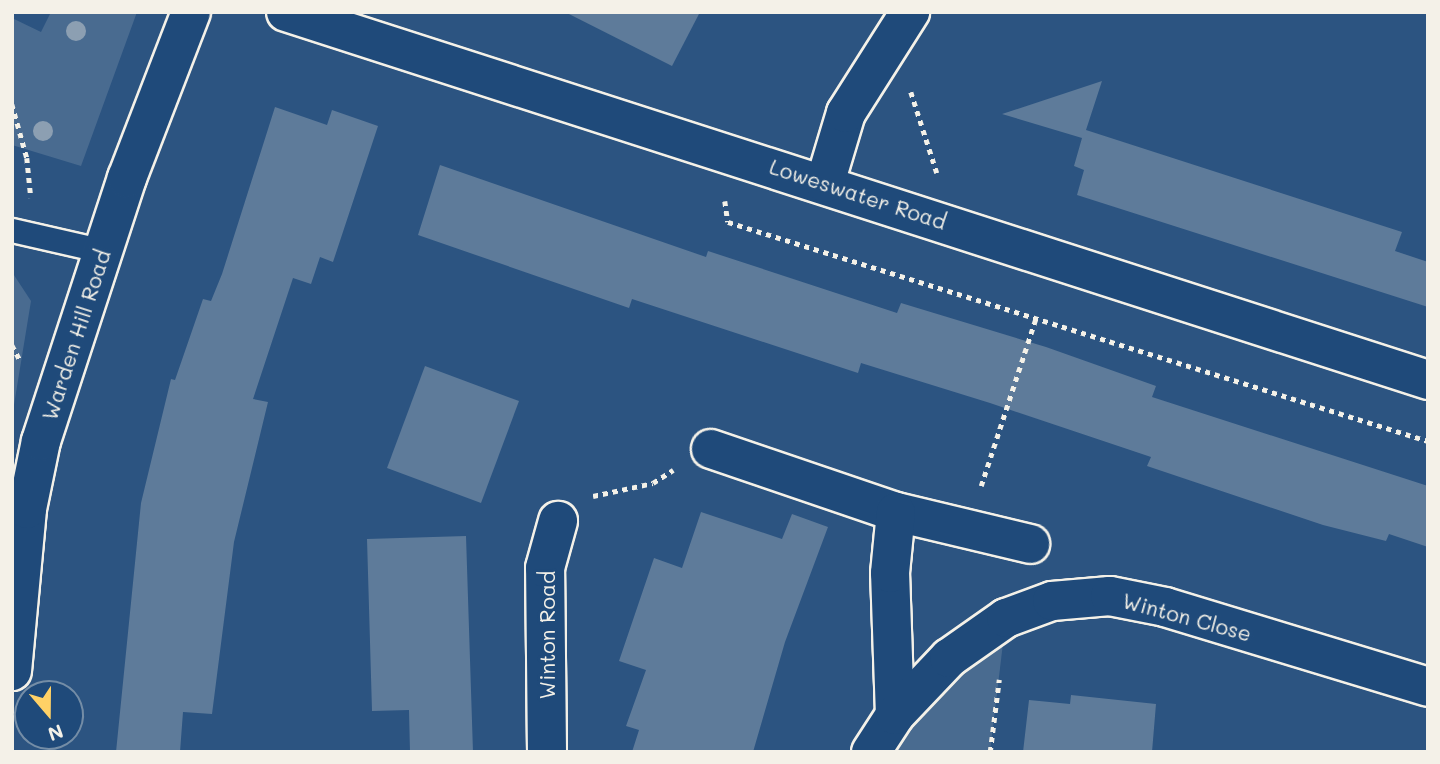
<!DOCTYPE html>
<style>
body{margin:0}
#map{position:relative;width:1440px;height:764px;overflow:hidden;background:#2c5481;font-family:Mali,sans-serif}
div>[style]{position:absolute}
.green>*{inset:0;background:#496b90}
.building>*{inset:0;background:#5e7b9a}
.path>*{height:4.5px;margin-top:-2.25px;transform-origin:0;background:repeating-linear-gradient(90deg,#f4f1e8 0 5px,transparent 0 10px)}
.roads{filter:drop-shadow(2px 0 #f4f1e8) drop-shadow(-2px 0 #f4f1e8) drop-shadow(0 2px #f4f1e8) drop-shadow(0 -2px #f4f1e8)}
.lane>*{height:23px;margin:-11.5px;padding:0 11.5px;transform-origin:11.5px;border-radius:11.5px;background:#1f4a7a}
.street>*{height:38px;margin:-19px;padding:0 19px;transform-origin:19px;border-radius:19px;background:#1f4a7a}
.trees>*{width:20px;height:20px;margin:-10px;border-radius:50%;background:#8c9fb2}
span{translate:-50% -50%;white-space:nowrap;text-align:center;line-height:1.15;-webkit-text-stroke:6px #1f4a7a;paint-order:stroke}
.street-label{font-size:21px;color:#f4f1e8}
.frame{position:absolute;inset:0;border:14px solid #f4f1e8;pointer-events:none}
.north{position:absolute;left:14px;top:680px;width:70px;height:70px;box-sizing:border-box;background:#1f4a7a;border:2px solid #748da6;border-radius:50%;rotate:160deg;font-size:19px;font-weight:700;line-height:28px;text-align:center;color:#f4f1e8}
.north::after{content:'';display:block;margin:auto;width:24px;height:32px;background:#ffd166;clip-path:polygon(50% 0,100% 100%,50% 72%,0 100%)}
</style>
<div id="map">
<div class="green">
<div style="clip-path:polygon(51px 12px,137px 12px,81px 166px,12px 145px,12px 18px,41px 32px)"></div>
<div style="clip-path:polygon(12px 272px,31px 301px,13px 411px,12px 411px)"></div>
<div style="clip-path:polygon(1006px 618px,990px 752px,871px 752px)"></div>
</div>
<div class="building">
<div style="clip-path:polygon(565px 12px,700px 12px,672px 66px)"></div>
<div style="clip-path:polygon(1102px 81px,1086px 130px,1402px 232px,1395px 251px,1428px 262px,1428px 307px,1077px 195px,1084px 170px,1074px 166px,1082px 138px,1002px 114px)"></div>
<div style="clip-path:polygon(275px 107px,327px 125px,332px 110px,378px 126px,333px 262px,320px 257px,311px 284px,293px 278px,253px 399px,268px 402px,234px 542px,212px 714px,183px 712px,180px 752px,116px 752px,141px 503px,171px 379px,175px 380px,203px 299px,211px 301px,222px 274px)"></div>
<div style="clip-path:polygon(440px 165px,706px 257px,708px 251px,897px 313px,901px 303px,1046px 347px,1156px 386px,1152px 397px,1428px 486px,1428px 547px,1389px 534px,1386px 541px,1323px 525px,1147px 466px,1151px 457px,990px 403px,861px 363px,858px 373px,632px 299px,629px 308px,418px 235px)"></div>
<div style="clip-path:polygon(425px 366px,519px 401px,481px 503px,387px 468px)"></div>
<div style="clip-path:polygon(701px 512px,782px 539px,792px 514px,828px 527px,785px 642px,753px 752px,632px 752px,639px 730px,626px 726px,646px 670px,619px 661px,654px 558px,682px 568px)"></div>
<div style="clip-path:polygon(466px 536px,473px 752px,410px 752px,409px 710px,372px 711px,367px 539px)"></div>
<div style="clip-path:polygon(1071px 695px,1156px 704px,1152px 752px,1023px 752px,1029px 700px,1070px 704px)"></div>
</div>
<div class="path">
<div style="left:911px;top:92px;width:85px;rotate:72.2deg"></div>
<div style="left:12px;top:104px;width:56px;rotate:74.5deg"></div>
<div style="left:27px;top:158px;width:40px;rotate:84.3deg"></div>
<div style="left:725px;top:201px;width:21px;rotate:82deg"></div>
<div style="left:728px;top:222px;width:733px;rotate:17.37deg"></div>
<div style="left:12px;top:345px;width:17px;rotate:62deg"></div>
<div style="left:981px;top:486px;width:177px;rotate:-71.9deg"></div>
<div style="left:593px;top:496px;width:61px;rotate:-12.2deg"></div>
<div style="left:653px;top:483px;width:24px;rotate:-33deg"></div>
<div style="left:990px;top:752px;width:73px;rotate:-82.9deg"></div>
</div>
<div class="roads">
<div class="lane">
<div style="left:12px;top:230px;width:94px;rotate:12.9deg"></div>
</div>
<div class="street">
<div style="left:286px;top:12px;width:1200px;rotate:17.86deg"></div>
<div style="left:825px;top:183px;width:73px;rotate:-73.3deg"></div>
<div style="left:846px;top:113px;width:120px;rotate:-57.6deg"></div>
<div style="left:711px;top:449px;width:195px;rotate:18.8deg"></div>
<div style="left:896px;top:512px;width:138px;rotate:13.4deg"></div>
<div style="left:12px;top:671px;width:163px;rotate:-84.7deg"></div>
<div style="left:27px;top:509px;width:69px;rotate:-78.4deg"></div>
<div style="left:41px;top:441px;width:277px;rotate:-71.9deg"></div>
<div style="left:127px;top:178px;width:178px;rotate:-68.9deg"></div>
<div style="left:895px;top:715px;width:142px;rotate:-92deg"></div>
<div style="left:890px;top:573px;width:61px;rotate:-84.4deg"></div>
<div style="left:547px;top:752px;width:184px;rotate:-90.6deg"></div>
<div style="left:545px;top:568px;width:49px;rotate:-74.5deg"></div>
<div style="left:871px;top:752px;width:44px;rotate:-57deg"></div>
<div style="left:895px;top:715px;width:79px;rotate:-46.5deg"></div>
<div style="left:949px;top:658px;width:70px;rotate:-35.1deg"></div>
<div style="left:1006px;top:618px;width:49px;rotate:-20.3deg"></div>
<div style="left:1052px;top:601px;width:58px;rotate:-4.9deg"></div>
<div style="left:1110px;top:596px;width:56px;rotate:11.3deg"></div>
<div style="left:1165px;top:607px;width:275px;rotate:16.9deg"></div>
</div>
</div>
<div class="trees">
<div style="left:76px;top:31px"></div>
<div style="left:43px;top:131px"></div>
</div>
<div class="street-label">
<span style="left:858px;top:194px;rotate:18deg">Loweswater Road</span>
<span style="left:76px;top:335px;rotate:-72deg">Warden Hill Road</span>
<span style="left:1187px;top:617px;rotate:15deg">Winton Close</span>
<span style="left:547px;top:635px;rotate:-90deg">Winton Road</span>
</div>
<div class="frame"></div>
<div class="north">N</div>
</div>
